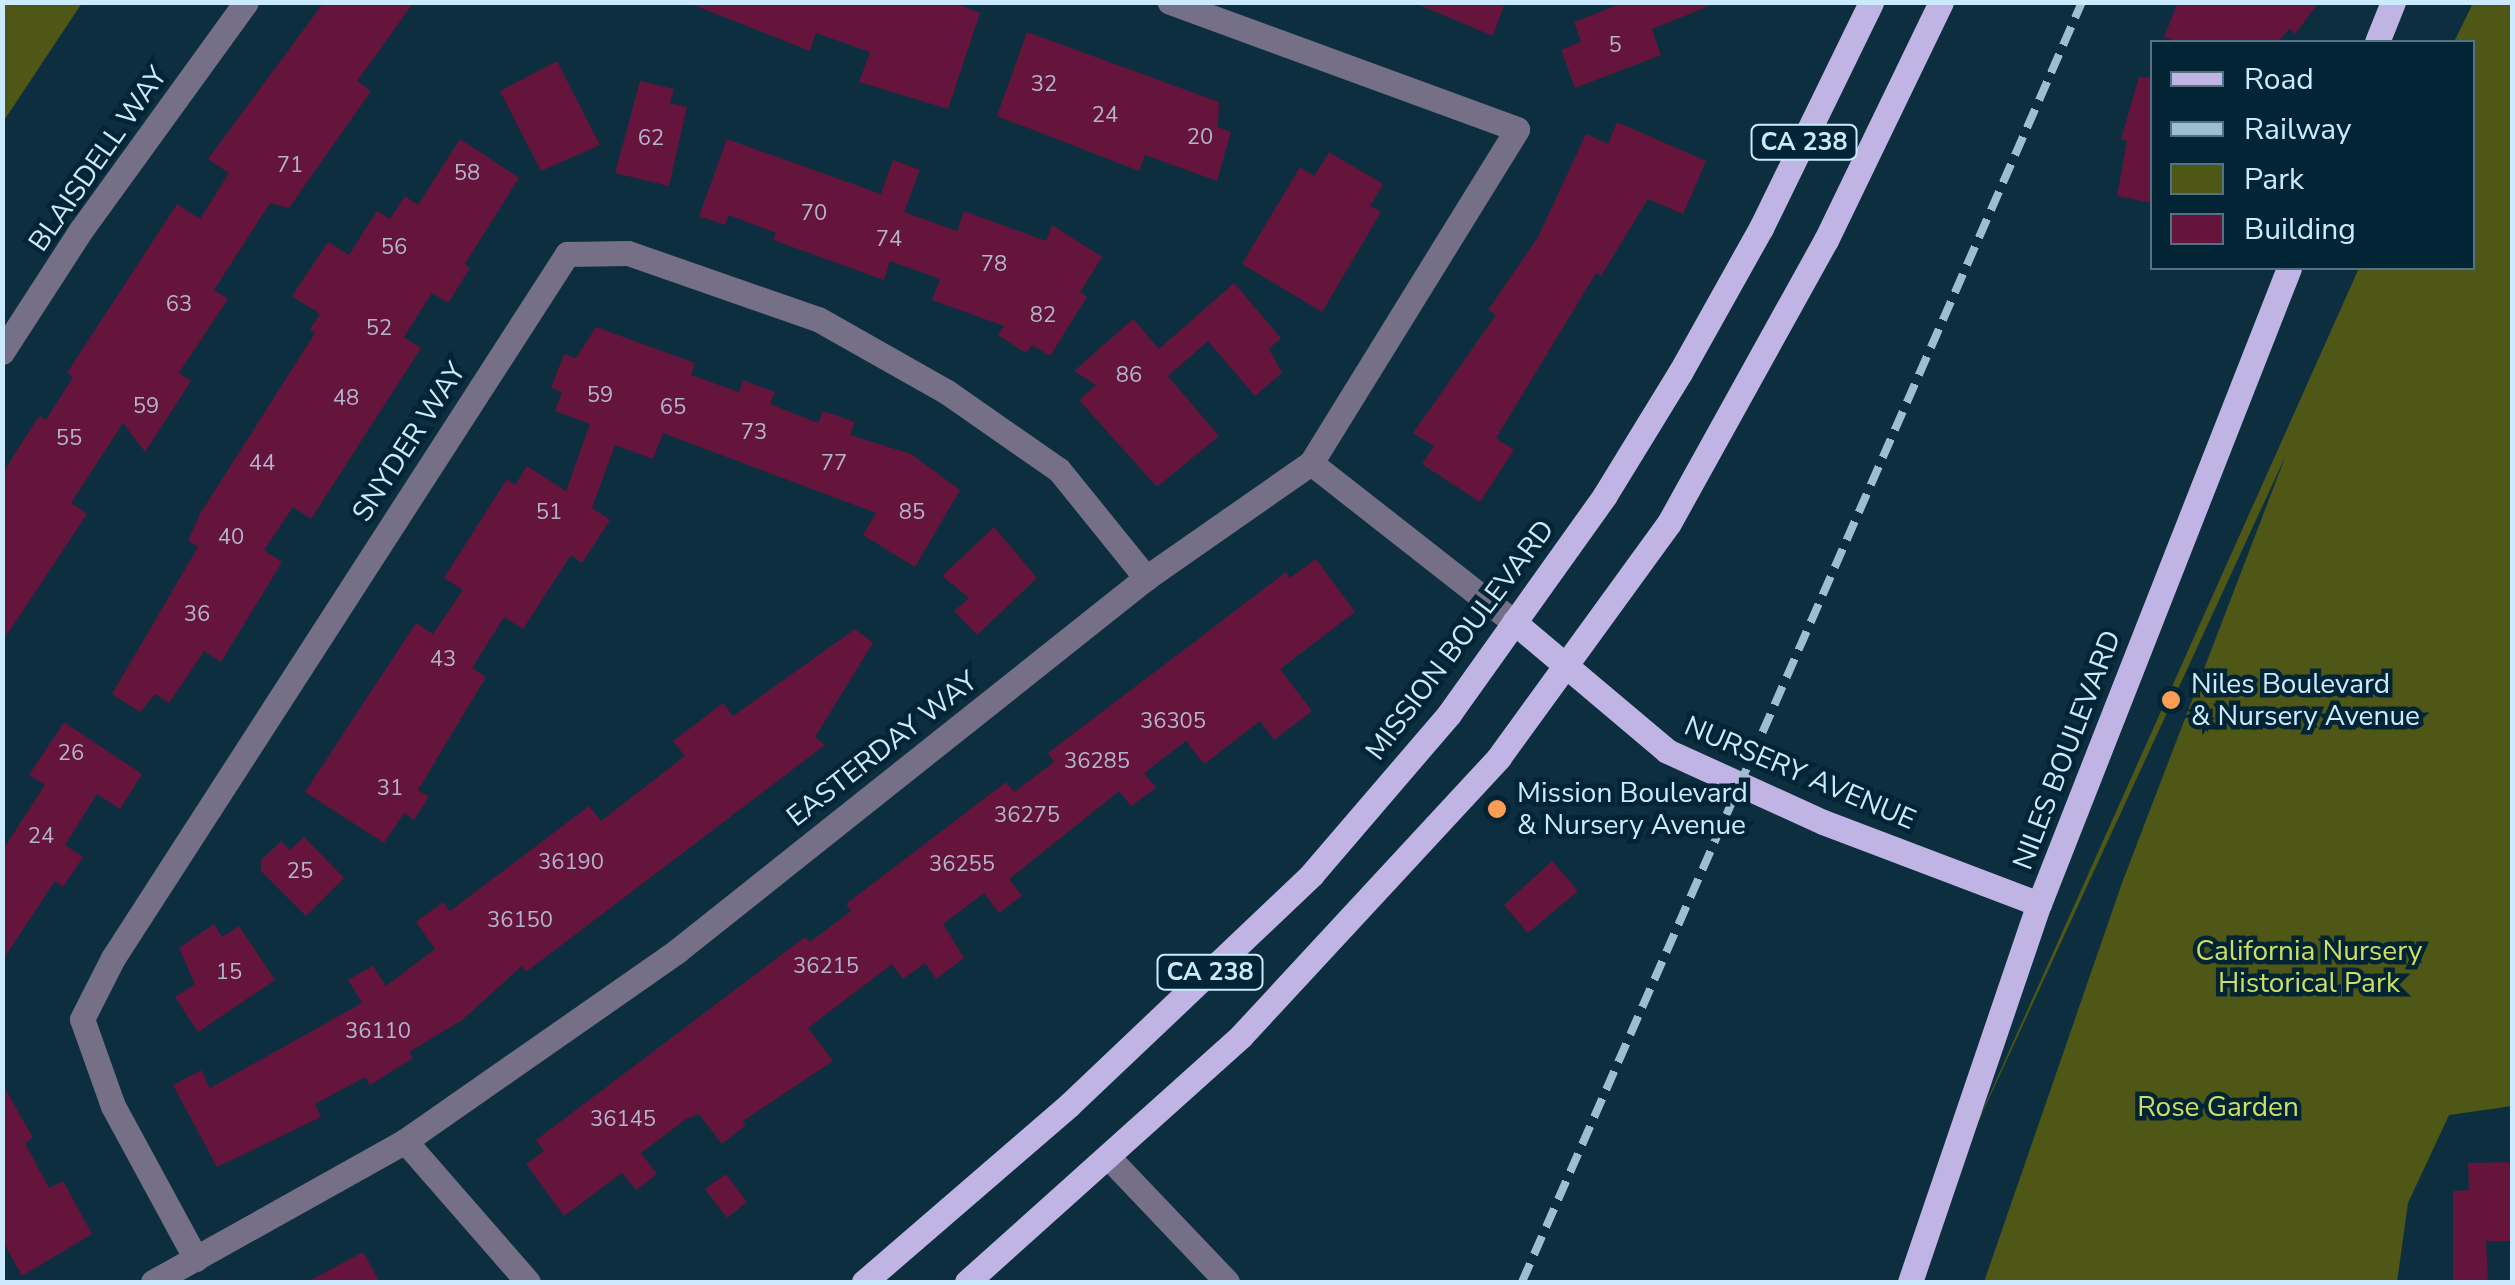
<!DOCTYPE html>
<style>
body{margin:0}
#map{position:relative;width:2515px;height:1285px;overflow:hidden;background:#0d2e3f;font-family:"Nunito Sans",sans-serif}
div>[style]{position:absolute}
.green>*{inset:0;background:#4f5716}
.building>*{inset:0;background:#65143b}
.minor>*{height:25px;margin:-12.5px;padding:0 12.5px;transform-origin:12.5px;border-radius:12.5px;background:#756f87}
.major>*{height:25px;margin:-12.5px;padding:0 12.5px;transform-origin:12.5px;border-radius:12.5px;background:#c0b4e5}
.rail>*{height:8px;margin-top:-4px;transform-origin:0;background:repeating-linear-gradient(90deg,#9fbdd1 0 20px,transparent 0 30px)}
.dots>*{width:28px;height:28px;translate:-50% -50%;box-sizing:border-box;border:5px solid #032435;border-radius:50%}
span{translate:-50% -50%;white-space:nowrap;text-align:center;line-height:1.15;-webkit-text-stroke:9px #032435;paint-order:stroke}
.number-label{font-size:22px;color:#b2b4cd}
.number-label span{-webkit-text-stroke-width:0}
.shield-label span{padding:2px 8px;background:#032435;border:2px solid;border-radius:8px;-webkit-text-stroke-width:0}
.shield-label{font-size:25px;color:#cceafe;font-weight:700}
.street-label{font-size:28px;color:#cceafe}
.poi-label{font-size:28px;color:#cceafe}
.left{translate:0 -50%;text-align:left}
.park-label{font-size:28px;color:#cedf63}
.frame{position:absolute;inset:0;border:5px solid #cceafe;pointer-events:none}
.legend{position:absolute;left:2150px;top:40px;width:325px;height:230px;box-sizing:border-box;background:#032435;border:2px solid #537385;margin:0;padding:12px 18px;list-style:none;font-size:30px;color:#cceafe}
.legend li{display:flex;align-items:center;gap:20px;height:50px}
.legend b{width:50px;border:2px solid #537385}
</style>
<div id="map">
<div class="green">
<div style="clip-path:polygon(3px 2px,82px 3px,3px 122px,2px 3px)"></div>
<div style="clip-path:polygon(2473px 3px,2512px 3px,2512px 1106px,2449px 1115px,2408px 1203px,2397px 1282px,1984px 1282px,2122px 883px,2286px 455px,1956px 1170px,2359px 268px,2472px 268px,2472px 42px,2454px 42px)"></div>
</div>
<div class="building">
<div style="clip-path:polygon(324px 2px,414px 2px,357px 81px,371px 91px,289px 208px,270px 203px,214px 290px,228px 299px,179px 373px,191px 381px,145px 452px,123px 423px,71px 503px,87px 514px,2px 642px,2px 474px,39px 416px,46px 420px,73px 377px,67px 373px,177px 204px,200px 219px,229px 173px,208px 159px)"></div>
<div style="clip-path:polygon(686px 2px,953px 2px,980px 13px,948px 109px,859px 82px,870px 52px,816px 33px,810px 51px)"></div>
<div style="clip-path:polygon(1412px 2px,1505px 2px,1493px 36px)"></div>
<div style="clip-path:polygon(1625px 2px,1714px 4px,1652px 29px,1661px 55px,1575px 88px,1561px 50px,1581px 42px,1574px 22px)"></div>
<div style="clip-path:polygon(2178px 2px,2319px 2px,2295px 34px,2289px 29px,2278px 42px,2178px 42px,2164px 37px)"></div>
<div style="clip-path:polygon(1027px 32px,1219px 102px,1218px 127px,1231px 132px,1217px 181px,1145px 155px,1139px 171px,997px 116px)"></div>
<div style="clip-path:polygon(557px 61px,600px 145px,541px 171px,500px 91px)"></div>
<div style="clip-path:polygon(2152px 71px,2152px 203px,2117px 196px,2127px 141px,2121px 139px,2139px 77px,2149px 78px)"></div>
<div style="clip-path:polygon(640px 81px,674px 89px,670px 103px,687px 107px,669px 186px,615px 173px)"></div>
<div style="clip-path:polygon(1617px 122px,1706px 161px,1683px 214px,1648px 199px,1601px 276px,1596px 273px,1496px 438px,1514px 450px,1480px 502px,1422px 464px,1434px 446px,1413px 433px,1496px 315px,1488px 310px,1538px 237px,1586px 134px,1608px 144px)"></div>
<div style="clip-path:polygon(460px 139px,519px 178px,465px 264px,470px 268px,448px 303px,432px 293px,404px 337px,421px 348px,311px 519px,293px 507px,264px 550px,282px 562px,221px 662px,204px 651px,169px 703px,155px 694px,140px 712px,112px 694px,198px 547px,188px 541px,200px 514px,315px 333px,310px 329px,320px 314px,292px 296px,328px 242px,349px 255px,377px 211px,390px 219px,405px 196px,418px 205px)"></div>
<div style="clip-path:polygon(727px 139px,881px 194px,893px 160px,920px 170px,904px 212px,957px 231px,964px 211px,1046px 241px,1052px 225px,1102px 257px,1080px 292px,1087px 297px,1050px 356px,1032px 345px,1026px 353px,998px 335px,1004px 326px,932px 300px,940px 279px,890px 261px,884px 280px,773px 240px,776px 233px,729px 215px,725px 225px,699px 216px)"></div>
<div style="clip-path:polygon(1329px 152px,1383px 184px,1370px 206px,1381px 212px,1322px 312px,1242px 264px,1300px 167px,1314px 176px)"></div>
<div style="clip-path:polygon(1234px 283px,1281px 338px,1269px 349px,1282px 373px,1255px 396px,1208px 341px,1168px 376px,1219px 436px,1157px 487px,1079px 400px,1096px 385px,1074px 371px,1133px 319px,1159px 349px)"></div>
<div style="clip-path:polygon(596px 327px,695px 363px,691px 375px,739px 392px,743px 380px,775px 392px,770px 404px,818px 423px,823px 411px,855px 422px,850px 435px,911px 454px,960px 490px,915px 567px,863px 535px,876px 513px,663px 433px,653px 459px,615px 445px,592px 508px,610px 520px,582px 563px,571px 555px,523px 629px,504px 617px,472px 668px,486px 677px,418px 790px,429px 797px,414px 820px,404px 813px,384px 843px,305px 792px,416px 623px,433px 634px,463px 590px,444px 578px,507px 479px,515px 485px,527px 466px,566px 491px,590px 424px,555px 411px,562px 392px,551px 388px,564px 354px,576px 358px)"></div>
<div style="clip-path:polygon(994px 527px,1037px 578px,977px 635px,954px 611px,969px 598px,942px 576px)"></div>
<div style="clip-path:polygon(1316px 559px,1355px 612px,1280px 669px,1312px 711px,1274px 740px,1260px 721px,1204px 764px,1186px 741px,1144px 773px,1156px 788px,1131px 806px,1119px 791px,1009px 879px,1022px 896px,999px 913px,984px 893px,943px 924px,964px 958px,936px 979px,925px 963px,903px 979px,892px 964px,808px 1028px,833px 1061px,743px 1121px,746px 1125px,722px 1144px,699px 1114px,686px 1119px,641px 1153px,657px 1174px,636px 1190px,622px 1173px,564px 1216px,526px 1164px,544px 1151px,536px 1140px,805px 937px,810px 942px,851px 911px,846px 904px,1006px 782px,1014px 792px,1054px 762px,1048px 753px,1286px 572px,1290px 578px)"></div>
<div style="clip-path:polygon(855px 629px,873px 643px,815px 737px,825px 745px,526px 972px,522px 966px,462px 1020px,409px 1052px,413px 1058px,370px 1085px,365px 1077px,315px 1104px,321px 1117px,217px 1167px,173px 1085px,201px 1070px,210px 1088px,362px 1003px,348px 980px,373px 966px,386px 986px,435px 949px,416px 922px,443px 902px,450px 911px,589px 806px,601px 821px,685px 756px,673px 741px,723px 703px,733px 716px)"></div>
<div style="clip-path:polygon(64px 722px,142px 774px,120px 809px,97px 794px,65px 845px,83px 857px,63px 887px,55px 881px,2px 961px,2px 851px,45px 785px,29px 775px)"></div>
<div style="clip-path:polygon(304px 837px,344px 878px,306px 916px,261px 871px,261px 860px,281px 841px,290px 850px)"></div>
<div style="clip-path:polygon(1552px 861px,1578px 891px,1528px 933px,1504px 905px)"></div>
<div style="clip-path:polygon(214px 924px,222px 937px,239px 926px,275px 980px,198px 1032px,175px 997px,195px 984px,179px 948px)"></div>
<div style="clip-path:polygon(2px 1083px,33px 1138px,25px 1143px,49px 1188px,63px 1181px,92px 1234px,22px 1276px,2px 1239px)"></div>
<div style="clip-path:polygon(2512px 1162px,2512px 1241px,2486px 1241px,2488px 1282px,2453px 1282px,2453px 1191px,2469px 1190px,2468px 1163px)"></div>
<div style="clip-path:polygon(726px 1174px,747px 1202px,727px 1218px,705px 1189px)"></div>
<div style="clip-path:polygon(363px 1252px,380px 1282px,307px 1282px)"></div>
</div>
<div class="minor">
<div style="left:2px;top:352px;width:145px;rotate:-57.1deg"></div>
<div style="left:81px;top:230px;width:281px;rotate:-54.1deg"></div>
<div style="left:1311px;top:463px;width:258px;rotate:38.1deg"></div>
<div style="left:405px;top:1141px;width:187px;rotate:48.9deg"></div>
<div style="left:1111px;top:1160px;width:168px;rotate:46.4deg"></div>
<div style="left:196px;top:1259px;width:174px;rotate:-118.5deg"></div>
<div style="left:113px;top:1106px;width:92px;rotate:-109.6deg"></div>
<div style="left:82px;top:1019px;width:68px;rotate:-63.1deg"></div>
<div style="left:113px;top:958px;width:838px;rotate:-57.18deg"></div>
<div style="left:567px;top:254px;width:61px;rotate:-0.9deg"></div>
<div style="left:628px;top:253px;width:201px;rotate:19.2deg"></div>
<div style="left:818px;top:319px;width:148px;rotate:29.5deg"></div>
<div style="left:947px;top:392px;width:136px;rotate:34.9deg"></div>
<div style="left:1059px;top:470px;width:139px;rotate:51.1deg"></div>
<div style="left:153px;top:1282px;width:289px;rotate:-29.2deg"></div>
<div style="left:405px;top:1141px;width:332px;rotate:-34.9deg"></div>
<div style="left:677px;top:951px;width:599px;rotate:-38.5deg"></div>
<div style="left:1146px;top:578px;width:201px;rotate:-34.9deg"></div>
<div style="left:1311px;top:463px;width:392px;rotate:-58.3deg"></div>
<div style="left:1517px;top:129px;width:370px;rotate:-159.9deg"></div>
</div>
<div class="major">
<div style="left:2377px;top:42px;width:43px;rotate:-68.2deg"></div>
<div style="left:1514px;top:622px;width:200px;rotate:40.1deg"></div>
<div style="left:1667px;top:751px;width:171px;rotate:24.5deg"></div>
<div style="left:1823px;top:822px;width:231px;rotate:20.8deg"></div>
<div style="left:864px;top:1282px;width:271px;rotate:-40.8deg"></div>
<div style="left:1069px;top:1105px;width:335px;rotate:-43.5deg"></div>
<div style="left:1312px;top:874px;width:211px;rotate:-49.4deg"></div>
<div style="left:1449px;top:714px;width:269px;rotate:-54.5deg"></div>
<div style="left:1605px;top:495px;width:145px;rotate:-58.5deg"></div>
<div style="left:1681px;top:371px;width:164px;rotate:-60.8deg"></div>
<div style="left:1761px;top:228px;width:251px;rotate:-64deg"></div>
<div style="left:967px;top:1282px;width:368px;rotate:-41.9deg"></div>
<div style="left:1241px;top:1036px;width:380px;rotate:-47.2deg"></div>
<div style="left:1499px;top:757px;width:289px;rotate:-54deg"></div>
<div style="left:1669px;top:523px;width:324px;rotate:-61deg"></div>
<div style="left:1826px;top:240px;width:264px;rotate:-64.2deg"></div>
<div style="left:1910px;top:1282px;width:399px;rotate:-71.2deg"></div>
<div style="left:2039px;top:904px;width:683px;rotate:-68.54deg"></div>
</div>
<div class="rail">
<div style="left:1522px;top:1282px;width:1397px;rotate:-66.37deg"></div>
</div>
<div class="dots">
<div style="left:2171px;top:700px;background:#fc9d54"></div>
<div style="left:1497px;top:809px;background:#fc9d54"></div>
</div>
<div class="number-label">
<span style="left:1615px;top:46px">5</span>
<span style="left:1044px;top:85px">32</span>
<span style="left:1105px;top:116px">24</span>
<span style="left:1200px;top:138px">20</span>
<span style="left:651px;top:139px">62</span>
<span style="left:290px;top:166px">71</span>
<span style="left:467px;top:174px">58</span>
<span style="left:814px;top:214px">70</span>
<span style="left:889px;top:240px">74</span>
<span style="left:394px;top:248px">56</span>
<span style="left:994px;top:265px">78</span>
<span style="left:179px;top:305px">63</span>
<span style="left:1043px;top:316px">82</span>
<span style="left:379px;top:329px">52</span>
<span style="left:1129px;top:376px">86</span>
<span style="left:600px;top:396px">59</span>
<span style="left:346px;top:399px">48</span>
<span style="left:146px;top:407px">59</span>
<span style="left:673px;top:408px">65</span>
<span style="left:754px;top:433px">73</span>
<span style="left:69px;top:439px">55</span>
<span style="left:262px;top:464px">44</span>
<span style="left:834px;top:464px">77</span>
<span style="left:549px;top:513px">51</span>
<span style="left:912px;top:513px">85</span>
<span style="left:231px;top:538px">40</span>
<span style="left:197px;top:615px">36</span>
<span style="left:443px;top:660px">43</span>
<span style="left:1173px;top:722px">36305</span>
<span style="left:71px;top:754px">26</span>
<span style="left:1097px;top:762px">36285</span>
<span style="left:390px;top:789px">31</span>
<span style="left:1027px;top:816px">36275</span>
<span style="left:41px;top:837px">24</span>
<span style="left:571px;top:863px">36190</span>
<span style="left:962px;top:865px">36255</span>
<span style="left:300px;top:872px">25</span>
<span style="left:520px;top:921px">36150</span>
<span style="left:826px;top:967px">36215</span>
<span style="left:229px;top:973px">15</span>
<span style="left:378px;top:1032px">36110</span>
<span style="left:623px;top:1120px">36145</span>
</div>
<div class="shield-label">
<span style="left:1804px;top:142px">CA 238</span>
<span style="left:1210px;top:972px">CA 238</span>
</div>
<div class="street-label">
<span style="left:98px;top:159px;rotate:-55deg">BLAISDELL WAY</span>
<span style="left:409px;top:442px;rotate:-57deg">SNYDER WAY</span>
<span style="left:1460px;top:640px;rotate:-53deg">MISSION BOULEVARD</span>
<span style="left:882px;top:749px;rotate:-38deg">EASTERDAY WAY</span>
<span style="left:2067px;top:750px;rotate:-69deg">NILES BOULEVARD</span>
<span style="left:1800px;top:773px;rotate:23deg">NURSERY AVENUE</span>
</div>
<div class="poi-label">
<span class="left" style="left:2191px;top:700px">Niles Boulevard<br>&amp; Nursery Avenue</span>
<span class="left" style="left:1517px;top:809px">Mission Boulevard<br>&amp; Nursery Avenue</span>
</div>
<div class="park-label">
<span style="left:2309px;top:967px">California Nursery<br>Historical Park</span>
<span style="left:2218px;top:1107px">Rose Garden</span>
</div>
<div class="frame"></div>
<ul class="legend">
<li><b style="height:12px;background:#c0b4e5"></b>Road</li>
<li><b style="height:12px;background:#9fbdd1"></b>Railway</li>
<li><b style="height:28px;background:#4f5716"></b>Park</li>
<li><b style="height:28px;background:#65143b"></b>Building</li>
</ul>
</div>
